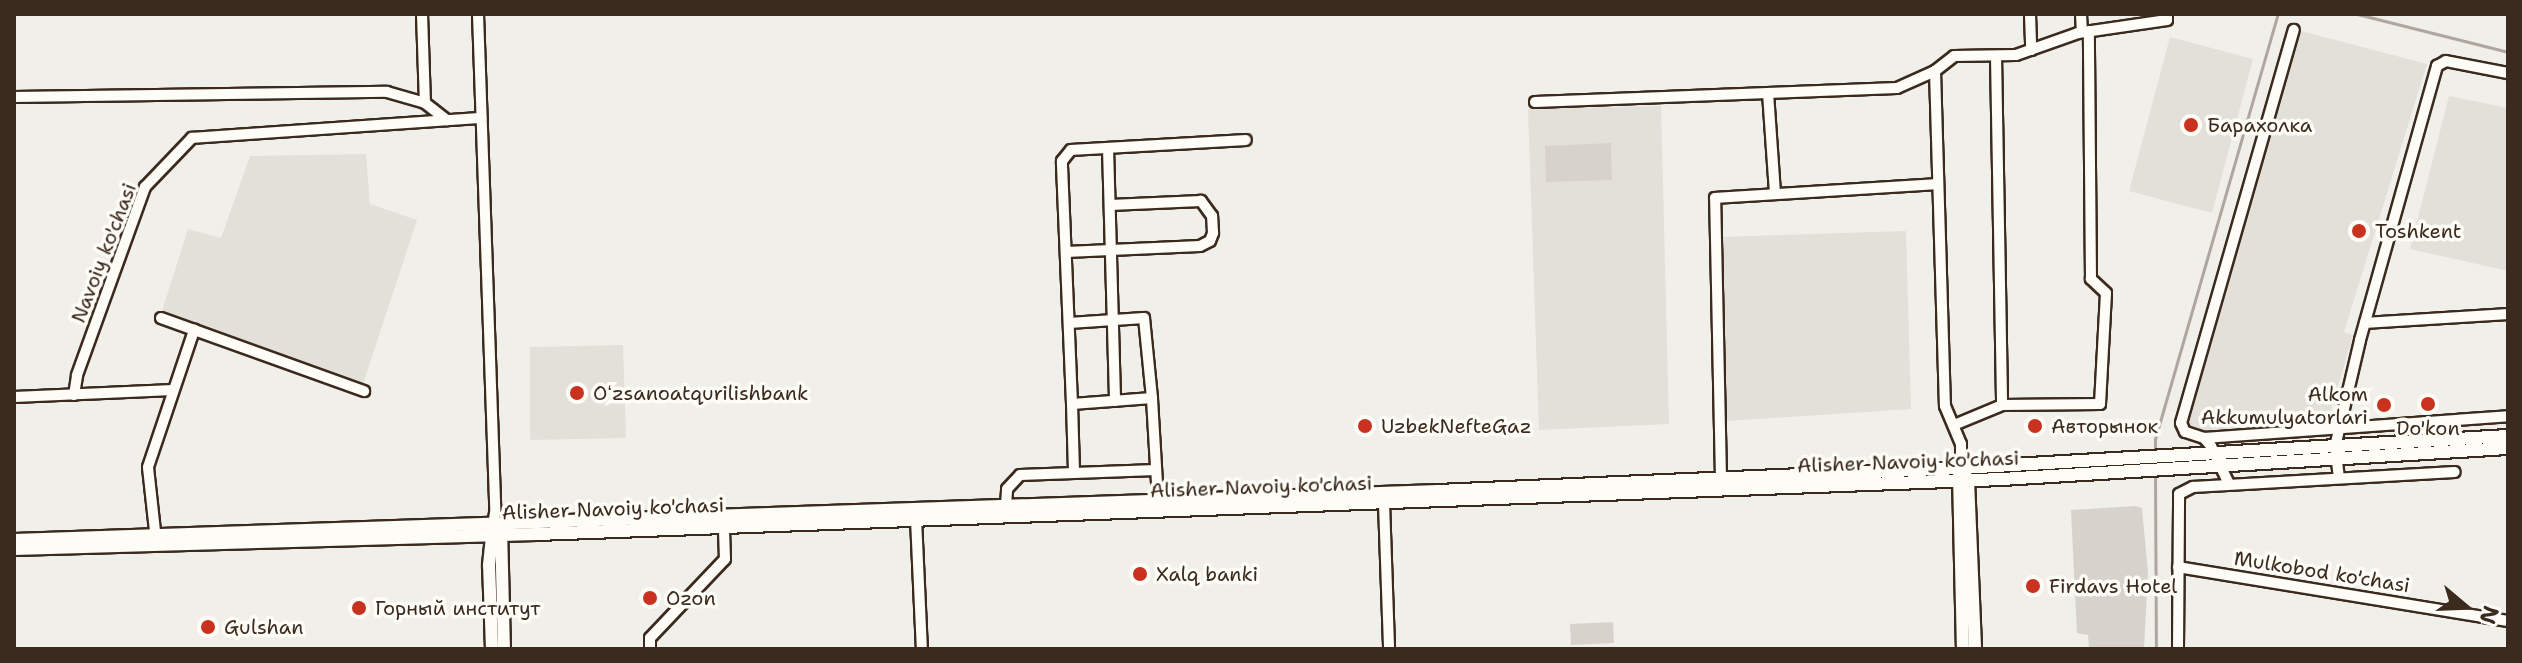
<!DOCTYPE html>
<meta charset="utf-8">
<style>
body{margin:0}
#map{position:relative;width:2522px;height:663px;overflow:hidden;background:#f1efea;font-family:"Shantell Sans",sans-serif}
div>[style]{position:absolute}
.built>*{inset:0;background:#e3e0da}
.green>*{inset:0;background:#d7d2cc}
.stream>*{height:3px;margin:-1.5px;padding:0 1.5px;transform-origin:1.5px;border-radius:1.5px;background:#aea69f}
.roads{filter:drop-shadow(2px 0 #3b2a1e) drop-shadow(-2px 0 #3b2a1e) drop-shadow(0 2px #3b2a1e) drop-shadow(0 -2px #3b2a1e)}
.minor>*{height:10px;margin:-5px;padding:0 5px;transform-origin:5px;border-radius:5px;background:#fdfcf7}
.major>*{height:12px;margin:-6px;padding:0 6px;transform-origin:6px;border-radius:6px;background:#fdfcf7}
.dots>*{width:22px;height:22px;translate:-50% -50%;box-sizing:border-box;border:4px solid #fdfcf7;border-radius:50%}
span{translate:-50% -50%;white-space:nowrap;text-align:center;line-height:1.15;-webkit-text-stroke:7px #fdfcf7;paint-order:stroke}
.poi-label{font-size:20px;color:#3b2a1e}
.left{translate:0 -50%;text-align:left}
.right{translate:-100% -50%;text-align:right}
.street-label{font-size:20px;color:#3b2a1e}
.frame{position:absolute;inset:0;border:16px solid #3b2a1e;pointer-events:none}
.north{position:absolute;left:2426px;top:567px;width:80px;height:80px;-webkit-text-stroke:6px #fdfcf7;paint-order:stroke;rotate:109deg;font-size:22px;font-weight:700;line-height:32px;text-align:center;color:#3b2a1e}
.north::after{content:'';display:block;margin:auto;width:28px;height:36px;background:#3b2a1e;clip-path:polygon(50% 0,100% 100%,50% 72%,0 100%)}
</style>
<div id="map">
<div class="built">
<div style="clip-path:polygon(2301px 31px,2427px 64px,2344px 332px,2353px 335px,2327px 423px,2189px 431px,2185px 423px)"></div>
<div style="clip-path:polygon(2170px 37px,2253px 59px,2212px 213px,2129px 191px)"></div>
<div style="clip-path:polygon(2449px 96px,2508px 108px,2508px 271px,2410px 249px)"></div>
<div style="clip-path:polygon(1661px 106px,1669px 424px,1539px 430px,1528px 109px)"></div>
<div style="clip-path:polygon(366px 154px,370px 204px,417px 220px,363px 384px,162px 311px,188px 229px,221px 238px,250px 156px)"></div>
<div style="clip-path:polygon(1906px 231px,1911px 409px,1726px 421px,1719px 237px)"></div>
<div style="clip-path:polygon(623px 345px,626px 438px,530px 440px,530px 347px)"></div>
</div>
<div class="green">
<div style="clip-path:polygon(1611px 143px,1612px 180px,1546px 182px,1545px 146px)"></div>
<div style="clip-path:polygon(2136px 506px,2142px 508px,2148px 573px,2144px 649px,2089px 649px,2088px 635px,2077px 633px,2071px 510px)"></div>
<div style="clip-path:polygon(1613px 622px,1614px 643px,1571px 645px,1570px 624px)"></div>
</div>
<div class="stream">
<div style="left:2357px;top:14px;width:156px;rotate:14.1deg"></div>
<div style="left:2155px;top:453px;width:14px;rotate:-90deg"></div>
<div style="left:2155px;top:439px;width:442px;rotate:-73.9deg"></div>
<div style="left:2155px;top:473px;width:176px;rotate:89.7deg"></div>
</div>
<div class="roads">
<div class="minor">
<div style="left:422px;top:14px;width:89px;rotate:88.1deg"></div>
<div style="left:478px;top:14px;width:499px;rotate:88deg"></div>
<div style="left:495px;top:513px;width:11px;rotate:100deg"></div>
<div style="left:2030px;top:14px;width:36px;rotate:88deg"></div>
<div style="left:2081px;top:14px;width:18px;rotate:87deg"></div>
<div style="left:1996px;top:56px;width:349px;rotate:89deg"></div>
<div style="left:1935px;top:71px;width:335px;rotate:88.3deg"></div>
<div style="left:1945px;top:406px;width:41px;rotate:67.2deg"></div>
<div style="left:1961px;top:444px;width:24px;rotate:90deg"></div>
<div style="left:1768px;top:93px;width:101px;rotate:86deg"></div>
<div style="left:14px;top:97px;width:373px;rotate:-0.8deg"></div>
<div style="left:387px;top:92px;width:40px;rotate:16deg"></div>
<div style="left:425px;top:103px;width:28px;rotate:38deg"></div>
<div style="left:1535px;top:102px;width:362px;rotate:-2.2deg"></div>
<div style="left:1897px;top:88px;width:42px;rotate:-24.1deg"></div>
<div style="left:1935px;top:71px;width:24px;rotate:-38deg"></div>
<div style="left:1954px;top:56px;width:62px;rotate:-0.9deg"></div>
<div style="left:2016px;top:55px;width:66px;rotate:-19.5deg"></div>
<div style="left:2078px;top:33px;width:90px;rotate:-8.3deg"></div>
<div style="left:2167px;top:20px;width:6px;rotate:-90deg"></div>
<div style="left:1108px;top:148px;width:253px;rotate:88.4deg"></div>
<div style="left:1066px;top:252px;width:134px;rotate:-2.6deg"></div>
<div style="left:1200px;top:246px;width:11px;rotate:-27deg"></div>
<div style="left:1210px;top:241px;width:9px;rotate:-69deg"></div>
<div style="left:1213px;top:233px;width:17px;rotate:-93deg"></div>
<div style="left:1212px;top:216px;width:19px;rotate:-126deg"></div>
<div style="left:1201px;top:201px;width:91px;rotate:177.5deg"></div>
<div style="left:161px;top:318px;width:216px;rotate:19.8deg"></div>
<div style="left:1069px;top:323px;width:75px;rotate:-3.8deg"></div>
<div style="left:1144px;top:318px;width:80px;rotate:84.3deg"></div>
<div style="left:2365px;top:323px;width:143px;rotate:-3.6deg"></div>
<div style="left:74px;top:395px;width:20px;rotate:-81deg"></div>
<div style="left:77px;top:375px;width:200px;rotate:-70.1deg"></div>
<div style="left:145px;top:187px;width:68px;rotate:-46.2deg"></div>
<div style="left:192px;top:138px;width:290px;rotate:-4deg"></div>
<div style="left:14px;top:397px;width:159px;rotate:-2.5deg"></div>
<div style="left:1072px;top:404px;width:69px;rotate:88.3deg"></div>
<div style="left:1954px;top:425px;width:52px;rotate:-22.6deg"></div>
<div style="left:2002px;top:405px;width:98px;rotate:-0.6deg"></div>
<div style="left:2100px;top:404px;width:111px;rotate:-86.9deg"></div>
<div style="left:2106px;top:293px;width:21px;rotate:-137deg"></div>
<div style="left:2091px;top:279px;width:248px;rotate:-90.5deg"></div>
<div style="left:2204px;top:438px;width:305px;rotate:-4.1deg"></div>
<div style="left:1721px;top:478px;width:280px;rotate:-91.2deg"></div>
<div style="left:1715px;top:198px;width:223px;rotate:-3.6deg"></div>
<div style="left:2339px;top:478px;width:31px;rotate:-97deg"></div>
<div style="left:2335px;top:447px;width:110px;rotate:-76.8deg"></div>
<div style="left:2360px;top:340px;width:285px;rotate:-74.3deg"></div>
<div style="left:2437px;top:66px;width:10px;rotate:-29deg"></div>
<div style="left:2446px;top:61px;width:63px;rotate:11deg"></div>
<div style="left:2229px;top:484px;width:42px;rotate:-115.3deg"></div>
<div style="left:2211px;top:446px;width:11px;rotate:-131deg"></div>
<div style="left:2204px;top:438px;width:20px;rotate:-162deg"></div>
<div style="left:2185px;top:432px;width:10px;rotate:-114deg"></div>
<div style="left:2181px;top:423px;width:409px;rotate:-74deg"></div>
<div style="left:1158px;top:500px;width:102px;rotate:-93.4deg"></div>
<div style="left:1152px;top:398px;width:80px;rotate:175.7deg"></div>
<div style="left:1072px;top:404px;width:243px;rotate:-92.4deg"></div>
<div style="left:1062px;top:161px;width:14px;rotate:-51deg"></div>
<div style="left:1071px;top:150px;width:175px;rotate:-3.3deg"></div>
<div style="left:1384px;top:503px;width:146px;rotate:88deg"></div>
<div style="left:1006px;top:505px;width:16px;rotate:-86deg"></div>
<div style="left:1007px;top:489px;width:19px;rotate:-47deg"></div>
<div style="left:1020px;top:475px;width:136px;rotate:-2.1deg"></div>
<div style="left:916px;top:519px;width:130px;rotate:87.4deg"></div>
<div style="left:156px;top:540px;width:73px;rotate:-96.3deg"></div>
<div style="left:148px;top:467px;width:145px;rotate:-71.4deg"></div>
<div style="left:2178px;top:567px;width:334px;rotate:9.3deg"></div>
<div style="left:650px;top:649px;width:11px;rotate:-90deg"></div>
<div style="left:650px;top:638px;width:109px;rotate:-46.5deg"></div>
<div style="left:725px;top:559px;width:34px;rotate:-92deg"></div>
<div style="left:2178px;top:649px;width:155px;rotate:-89.6deg"></div>
<div style="left:2179px;top:494px;width:16px;rotate:-27deg"></div>
<div style="left:2193px;top:487px;width:262px;rotate:-3.3deg"></div>
</div>
<div class="major">
<div style="left:1964px;top:473px;width:8px;rotate:60deg"></div>
<div style="left:1968px;top:480px;width:169px;rotate:87.6deg"></div>
<div style="left:1959px;top:475px;width:174px;rotate:88.7deg"></div>
<div style="left:501px;top:528px;width:121px;rotate:88.6deg"></div>
<div style="left:14px;top:540px;width:1425px;rotate:-1.97deg"></div>
<div style="left:1438px;top:491px;width:524px;rotate:-2.52deg"></div>
<div style="left:1961px;top:468px;width:548px;rotate:-3.35deg"></div>
<div style="left:14px;top:549px;width:523px;rotate:-1.64deg"></div>
<div style="left:537px;top:534px;width:1466px;rotate:-2.15deg"></div>
<div style="left:2002px;top:479px;width:507px;rotate:-3.51deg"></div>
<div style="left:492px;top:649px;width:84px;rotate:-92deg"></div>
<div style="left:489px;top:565px;width:38px;rotate:-84deg"></div>
</div>
</div>
<div class="dots">
<div style="left:2191px;top:125px;background:#c8321e"></div>
<div style="left:2359px;top:231px;background:#c8321e"></div>
<div style="left:577px;top:393px;background:#c8321e"></div>
<div style="left:2428px;top:404px;background:#c8321e"></div>
<div style="left:2384px;top:405px;background:#c8321e"></div>
<div style="left:1365px;top:426px;background:#c8321e"></div>
<div style="left:2035px;top:426px;background:#c8321e"></div>
<div style="left:1140px;top:574px;background:#c8321e"></div>
<div style="left:2033px;top:586px;background:#c8321e"></div>
<div style="left:650px;top:598px;background:#c8321e"></div>
<div style="left:359px;top:608px;background:#c8321e"></div>
<div style="left:208px;top:627px;background:#c8321e"></div>
</div>
<div class="poi-label">
<span class="left" style="left:2207px;top:125px">Барахолка</span>
<span class="left" style="left:2375px;top:231px">Toshkent</span>
<span class="left" style="left:593px;top:393px">Oʻzsanoatqurilishbank</span>
<span class="right" style="left:2368px;top:406px">Alkom<br>Akkumulyatorlari</span>
<span class="left" style="left:1381px;top:426px">UzbekNefteGaz</span>
<span class="left" style="left:2051px;top:426px">Авторынок</span>
<span style="left:2428px;top:428px">Do'kon</span>
<span class="left" style="left:1156px;top:574px">Xalq banki</span>
<span class="left" style="left:2049px;top:586px">Firdavs Hotel</span>
<span class="left" style="left:666px;top:598px">Ozon</span>
<span class="left" style="left:375px;top:608px">Горный институт</span>
<span class="left" style="left:224px;top:627px">Gulshan</span>
</div>
<div class="street-label">
<span style="left:104px;top:253px;rotate:-69deg">Navoiy ko'chasi</span>
<span style="left:1908px;top:462px;rotate:-2deg">Alisher Navoiy ko'chasi</span>
<span style="left:1261px;top:487px;rotate:-2deg">Alisher Navoiy ko'chasi</span>
<span style="left:613px;top:509px;rotate:-2deg">Alisher Navoiy ko'chasi</span>
<span style="left:2322px;top:572px;rotate:9deg">Mulkobod ko'chasi</span>
</div>
<div class="frame"></div>
<div class="north">N</div>
</div>
